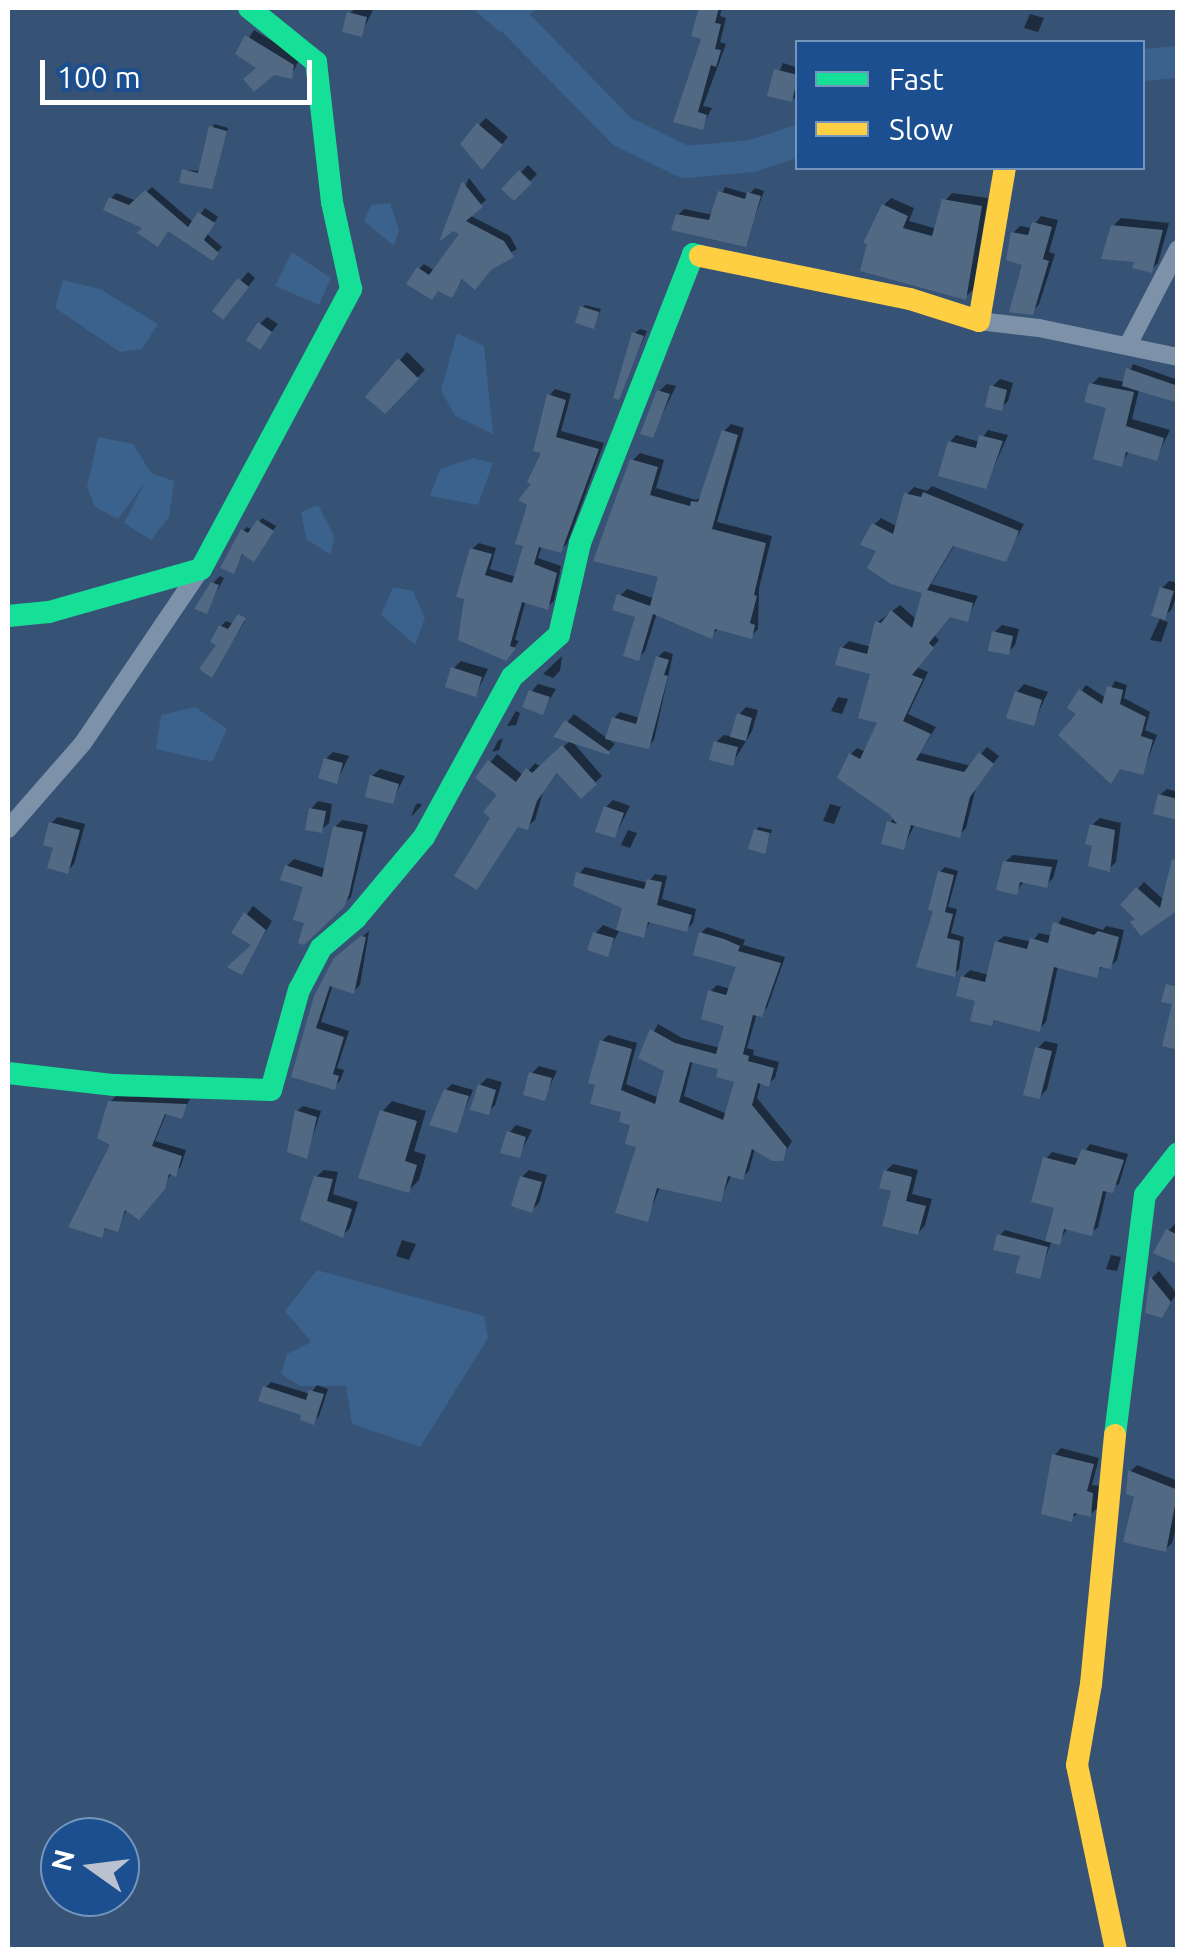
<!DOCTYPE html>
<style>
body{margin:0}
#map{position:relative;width:1185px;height:1957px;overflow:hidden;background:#365274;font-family:Ubuntu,sans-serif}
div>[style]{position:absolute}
.water>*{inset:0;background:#3b618d}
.shadow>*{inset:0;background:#0007}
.river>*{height:32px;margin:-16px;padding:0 16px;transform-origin:16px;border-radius:16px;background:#3b618d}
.building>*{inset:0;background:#526984}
.street>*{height:18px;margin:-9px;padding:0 9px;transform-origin:9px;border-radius:9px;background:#7d92a8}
.fast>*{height:22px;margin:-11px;padding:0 11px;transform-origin:11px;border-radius:11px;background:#16e098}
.slow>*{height:22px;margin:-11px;padding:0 11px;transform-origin:11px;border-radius:11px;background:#ffcf43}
span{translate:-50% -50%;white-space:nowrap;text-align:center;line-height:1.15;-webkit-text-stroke:10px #1b4f8f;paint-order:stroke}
.frame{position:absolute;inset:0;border:10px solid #fff;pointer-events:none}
.legend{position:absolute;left:795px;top:40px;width:350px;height:130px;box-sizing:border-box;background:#1b4f8f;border:2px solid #7695bc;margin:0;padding:12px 18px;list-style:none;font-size:30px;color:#fff}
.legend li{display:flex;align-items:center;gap:20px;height:50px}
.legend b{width:50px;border:2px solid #7695bc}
.north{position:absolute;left:40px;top:1817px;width:100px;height:100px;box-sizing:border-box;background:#1b4f8f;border:2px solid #7695bc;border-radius:50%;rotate:284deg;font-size:28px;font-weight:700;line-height:40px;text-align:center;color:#fff}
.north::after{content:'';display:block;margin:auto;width:35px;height:45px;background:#b9c2ce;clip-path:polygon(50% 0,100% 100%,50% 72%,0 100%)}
.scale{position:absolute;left:40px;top:60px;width:272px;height:45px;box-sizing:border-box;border:5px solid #fff;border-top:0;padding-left:12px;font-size:30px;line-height:35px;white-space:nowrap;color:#fff;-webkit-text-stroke:8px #1b4f8f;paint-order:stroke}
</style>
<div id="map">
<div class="water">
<div style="clip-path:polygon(472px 8px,534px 8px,536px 10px,500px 32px)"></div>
<div style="clip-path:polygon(390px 203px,399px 230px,394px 246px,364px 221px,371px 205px)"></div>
<div style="clip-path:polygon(292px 252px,331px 278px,319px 305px,275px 286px)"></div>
<div style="clip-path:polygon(63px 280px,100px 289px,158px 324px,142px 349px,120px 352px,55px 308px)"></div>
<div style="clip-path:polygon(457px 333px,484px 346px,493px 434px,455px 416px,441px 390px)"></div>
<div style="clip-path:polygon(98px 437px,133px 444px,151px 473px,174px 481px,169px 517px,151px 540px,124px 523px,145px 482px,118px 519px,95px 507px,87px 487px)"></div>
<div style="clip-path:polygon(473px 458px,493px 463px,478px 505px,430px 496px,440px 469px)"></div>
<div style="clip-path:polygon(318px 505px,334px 536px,331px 555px,306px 539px,301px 512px)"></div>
<div style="clip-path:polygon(393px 587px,413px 591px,425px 618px,415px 645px,381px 615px)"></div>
<div style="clip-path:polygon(195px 707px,227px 729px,212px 762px,156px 749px,161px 715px)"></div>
<div style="clip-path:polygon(317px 1270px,484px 1316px,488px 1338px,420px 1447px,352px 1424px,346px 1386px,300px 1386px,281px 1374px,287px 1354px,311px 1342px,285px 1311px)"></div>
</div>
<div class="shadow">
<div style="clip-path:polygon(356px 8px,373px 10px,361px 34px,350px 13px)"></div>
<div style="clip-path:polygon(700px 8px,722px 8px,720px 16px,726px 18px,720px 42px,726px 44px,703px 106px,712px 108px,702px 127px,676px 120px,705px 37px,694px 35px)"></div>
<div style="clip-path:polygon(1030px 14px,1044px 18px,1038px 32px,1024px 28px)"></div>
<div style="clip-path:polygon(254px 30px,300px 58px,291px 76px,259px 67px,239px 53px)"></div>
<div style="clip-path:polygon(783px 63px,798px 68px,798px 99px,770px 94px)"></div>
<div style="clip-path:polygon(486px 118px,508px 137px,489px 160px,479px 125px)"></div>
<div style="clip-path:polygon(214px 124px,228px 128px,211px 186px,185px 170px,201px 171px)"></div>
<div style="clip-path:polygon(528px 165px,537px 174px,514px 198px,505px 189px)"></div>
<div style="clip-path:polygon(469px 178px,486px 200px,469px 215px,510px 236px,517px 249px,464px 277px,452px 295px,419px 269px,424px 264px,435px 271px,463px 233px,452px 229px,445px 235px)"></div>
<div style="clip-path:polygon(152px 187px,194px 223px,205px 208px,218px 217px,207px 234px,222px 247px,213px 257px,169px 228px,146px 227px,111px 198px,116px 193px,137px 201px)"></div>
<div style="clip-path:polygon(725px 187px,749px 194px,755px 188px,764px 191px,745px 245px,678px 215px,684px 209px,713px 215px)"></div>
<div style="clip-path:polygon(952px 193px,988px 198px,973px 290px,965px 297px,863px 269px,884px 205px,891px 198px,914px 208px,909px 221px,937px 229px,945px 201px)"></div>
<div style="clip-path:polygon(1041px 216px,1058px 220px,1049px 252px,1055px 254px,1039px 304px,1032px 312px,1025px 264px,1013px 233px,1020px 226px,1032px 228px)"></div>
<div style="clip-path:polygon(1121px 218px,1169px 223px,1158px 263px,1151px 270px,1137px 260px,1113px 226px)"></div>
<div style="clip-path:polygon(248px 272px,255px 278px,230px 310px,215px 311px)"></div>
<div style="clip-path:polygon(585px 305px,601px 309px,593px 326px,582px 308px)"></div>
<div style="clip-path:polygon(267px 317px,278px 324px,260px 347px,260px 324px)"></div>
<div style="clip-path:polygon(640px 329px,647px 331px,618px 397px,634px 334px)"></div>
<div style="clip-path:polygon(407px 352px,425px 370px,385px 410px,368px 397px)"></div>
<div style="clip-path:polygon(1133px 364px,1178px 380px,1178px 403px,1139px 390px,1132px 419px,1170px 430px,1156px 458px,1130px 450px,1121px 464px,1109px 406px,1092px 384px,1099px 377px,1125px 382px)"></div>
<div style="clip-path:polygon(1000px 379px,1013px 383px,1008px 401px,1001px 408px,992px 387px)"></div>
<div style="clip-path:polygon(667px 384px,676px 386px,652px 435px,659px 391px)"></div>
<div style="clip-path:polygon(555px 389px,571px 394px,561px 431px,604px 443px,567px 544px,560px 550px,542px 546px,538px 558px,561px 566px,554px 601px,547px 607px,526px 600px,515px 640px,519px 641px,512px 651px,472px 549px,479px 543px,496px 548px,490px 569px,516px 577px,545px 452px,549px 396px)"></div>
<div style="clip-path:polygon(731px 424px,744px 428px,717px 522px,772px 536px,759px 588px,758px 629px,751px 636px,719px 628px,711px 636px,657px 613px,645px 651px,638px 658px,638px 615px,620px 596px,627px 589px,655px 599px,661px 575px,633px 460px,640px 453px,664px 460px,656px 488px,696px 500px,702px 496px,724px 431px)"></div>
<div style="clip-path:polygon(988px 430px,1008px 435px,985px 487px,950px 442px,956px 435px,980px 442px)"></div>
<div style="clip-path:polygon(932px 486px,1024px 524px,1005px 559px,955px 544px,931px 584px,978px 596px,967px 619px,950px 615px,934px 635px,939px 640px,916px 667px,928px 672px,908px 714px,936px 727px,920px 753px,971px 766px,987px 747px,999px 756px,976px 787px,966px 828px,959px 835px,915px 824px,903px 848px,890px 823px,895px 817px,851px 754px,857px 748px,866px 752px,881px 721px,873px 672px,842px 648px,849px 641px,871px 647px,878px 622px,900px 605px,917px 620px,925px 591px,880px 550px,874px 525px,881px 518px,898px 527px,907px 494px,914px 487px,927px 491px)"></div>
<div style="clip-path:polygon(262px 518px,276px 526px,258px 555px,244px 552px,233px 571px,243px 531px,247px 527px,253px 530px)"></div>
<div style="clip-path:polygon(220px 576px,224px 578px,206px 611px,212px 584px)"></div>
<div style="clip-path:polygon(1169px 581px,1178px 583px,1178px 590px,1172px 609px,1161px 620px,1168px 622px,1161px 642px,1150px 640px,1161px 616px,1162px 588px)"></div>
<div style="clip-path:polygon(239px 617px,245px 621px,212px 675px,221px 626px,226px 621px,234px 624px)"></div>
<div style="clip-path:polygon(1002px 625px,1019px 629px,1015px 645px,1008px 653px,995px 632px)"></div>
<div style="clip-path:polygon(664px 651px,673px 654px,654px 740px,648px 746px,614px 718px,620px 712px,640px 718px,658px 657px)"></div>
<div style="clip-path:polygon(562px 656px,560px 671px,553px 678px,543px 674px)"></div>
<div style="clip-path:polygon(461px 661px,488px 669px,476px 694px,453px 669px)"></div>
<div style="clip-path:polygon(1115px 681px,1127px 685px,1124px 698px,1150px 712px,1145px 730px,1157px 735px,1143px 772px,1070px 707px,1086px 685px,1106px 698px)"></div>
<div style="clip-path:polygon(538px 684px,556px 689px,542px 712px,531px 692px)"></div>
<div style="clip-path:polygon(1024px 684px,1048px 692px,1033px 724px,1017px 692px)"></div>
<div style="clip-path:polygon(838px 697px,848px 699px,842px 714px,831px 711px)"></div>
<div style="clip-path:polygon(746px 707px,758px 710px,752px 731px,732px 764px,716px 742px,724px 735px,733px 737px,739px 715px)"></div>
<div style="clip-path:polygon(516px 711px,520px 713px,516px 725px,507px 726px)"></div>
<div style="clip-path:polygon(574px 714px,615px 744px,608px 752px,557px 735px)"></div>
<div style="clip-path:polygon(503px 738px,499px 750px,492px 752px,498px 741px)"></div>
<div style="clip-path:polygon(571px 740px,602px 776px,581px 796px,559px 771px,543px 792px,535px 820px,527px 827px,519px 825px,477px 886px,500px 794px,478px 778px,497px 754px,524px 776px,535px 763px,541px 767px)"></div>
<div style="clip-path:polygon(333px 752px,349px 756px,337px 781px,326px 759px)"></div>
<div style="clip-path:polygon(380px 769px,405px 776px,392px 801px,372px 776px)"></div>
<div style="clip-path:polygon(1167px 789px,1178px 792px,1178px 818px,1160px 795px)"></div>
<div style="clip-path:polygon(613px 800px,630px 806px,615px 836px,606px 807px)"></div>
<div style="clip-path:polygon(318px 801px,332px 804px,329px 823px,321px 830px,311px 809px)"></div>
<div style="clip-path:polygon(418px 803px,422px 805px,411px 817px,415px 806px)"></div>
<div style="clip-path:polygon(830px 804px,841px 807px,834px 824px,823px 821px)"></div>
<div style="clip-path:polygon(58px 817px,85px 824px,74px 864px,67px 871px,51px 823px)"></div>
<div style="clip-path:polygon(1100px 818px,1121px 823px,1116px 862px,1109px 869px,1096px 845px,1092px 825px)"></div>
<div style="clip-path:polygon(342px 820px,368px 825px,351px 897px,304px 942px,306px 885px,287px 866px,294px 859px,326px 869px,335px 827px)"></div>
<div style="clip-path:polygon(759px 827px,772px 830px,764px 851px,756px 830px)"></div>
<div style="clip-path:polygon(628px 830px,637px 833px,630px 848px,621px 845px)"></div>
<div style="clip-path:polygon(1178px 848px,1178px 907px,1138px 918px,1123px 905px,1144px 882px,1164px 900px)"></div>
<div style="clip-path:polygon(1013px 855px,1058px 860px,1053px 878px,1046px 885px,1025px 880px,1016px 892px,1005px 862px)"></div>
<div style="clip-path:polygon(585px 867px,648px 883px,655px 874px,667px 876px,662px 899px,696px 909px,693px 923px,686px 930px,651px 920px,643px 935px,620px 929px,607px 954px,596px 933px,603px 925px,618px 931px,625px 906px,579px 874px)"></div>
<div style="clip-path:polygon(945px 867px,958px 871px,948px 907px,957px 909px,951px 933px,964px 937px,959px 969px,954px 974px,936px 909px,940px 872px)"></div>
<div style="clip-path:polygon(253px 906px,272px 921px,242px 972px,254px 944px,234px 932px)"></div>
<div style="clip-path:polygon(1062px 917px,1103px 930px,1106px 926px,1124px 930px,1117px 960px,1110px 967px,1103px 965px,1096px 975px,1058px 966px,1046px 1022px,1039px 1029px,997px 1018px,992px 1024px,963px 977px,970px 970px,989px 975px,997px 942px,1004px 936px,1032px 942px,1039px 933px,1052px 936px)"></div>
<div style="clip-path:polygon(evenodd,707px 927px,745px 940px,743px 945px,785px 957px,767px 1008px,757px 1013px,747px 1048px,754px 1050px,753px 1055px,779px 1062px,775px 1078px,768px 1084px,761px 1082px,757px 1098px,792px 1141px,782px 1158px,755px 1148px,749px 1171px,742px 1177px,732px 1174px,720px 1200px,660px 1187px,647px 1219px,639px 1145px,602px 1041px,608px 1035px,637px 1043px,626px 1084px,659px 1098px,667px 1070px,641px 1057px,658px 1024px,682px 1038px,720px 1048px,727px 1024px,710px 992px,717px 985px,730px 989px,739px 965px,701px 933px,707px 927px,693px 1060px,721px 1067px,737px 1080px,727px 1114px,684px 1096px,693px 1060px)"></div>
<div style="clip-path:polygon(369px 931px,360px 985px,354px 991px,333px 984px,321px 1022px,349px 1031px,337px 1068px,344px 1070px,340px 1081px,334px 1087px,295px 1075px,336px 960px)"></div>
<div style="clip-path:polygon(1045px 1041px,1058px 1044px,1047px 1089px,1040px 1097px,1038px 1048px)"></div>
<div style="clip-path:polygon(539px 1066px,557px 1071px,544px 1098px,532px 1073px)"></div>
<div style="clip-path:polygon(487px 1078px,502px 1082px,495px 1105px,488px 1112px,480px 1085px)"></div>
<div style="clip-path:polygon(452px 1084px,473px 1090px,456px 1130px,446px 1090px)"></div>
<div style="clip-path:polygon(116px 1096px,190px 1099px,181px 1117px,167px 1112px,155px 1141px,186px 1150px,180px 1168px,172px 1173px,144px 1212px,127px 1209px,117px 1229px,108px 1226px,101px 1235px,114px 1144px,110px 1102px)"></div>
<div style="clip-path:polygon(392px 1101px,426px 1111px,414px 1151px,426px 1155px,419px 1180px,408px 1191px,382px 1112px)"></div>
<div style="clip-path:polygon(303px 1106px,321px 1111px,306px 1156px,297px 1111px)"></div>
<div style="clip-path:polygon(516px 1125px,532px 1130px,519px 1156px,509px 1133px)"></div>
<div style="clip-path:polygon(1090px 1144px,1128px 1154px,1119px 1184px,1107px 1189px,1098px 1227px,1091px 1233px,1068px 1227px,1059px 1242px,1052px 1240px,1039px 1276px,1000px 1235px,1005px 1230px,1048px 1242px,1057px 1206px,1046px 1159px,1052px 1152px,1080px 1159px)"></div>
<div style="clip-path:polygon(893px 1164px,918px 1170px,912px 1194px,932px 1199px,925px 1225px,918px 1233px,886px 1171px)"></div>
<div style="clip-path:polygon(324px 1170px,338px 1172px,333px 1194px,358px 1202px,350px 1228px,343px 1235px,316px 1177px)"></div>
<div style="clip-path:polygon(529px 1170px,547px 1175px,539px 1203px,532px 1210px,522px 1177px)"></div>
<div style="clip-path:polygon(1178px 1221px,1178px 1262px,1168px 1231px)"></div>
<div style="clip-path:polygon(402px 1240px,416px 1244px,409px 1260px,396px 1256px)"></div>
<div style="clip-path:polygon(1111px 1255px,1121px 1257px,1117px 1271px,1106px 1269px)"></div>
<div style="clip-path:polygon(1159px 1271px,1177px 1294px,1161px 1315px,1148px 1311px,1152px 1278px)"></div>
<div style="clip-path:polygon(271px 1382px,310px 1394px,317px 1385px,328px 1389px,319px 1416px,313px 1422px,265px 1388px)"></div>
<div style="clip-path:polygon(1061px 1448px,1099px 1458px,1092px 1485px,1099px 1486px,1097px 1508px,1090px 1515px,1079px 1512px,1071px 1519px,1055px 1455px)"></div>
<div style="clip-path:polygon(1137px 1465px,1178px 1481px,1178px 1520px,1172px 1543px,1165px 1550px,1137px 1496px,1131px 1471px)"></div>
</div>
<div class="river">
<div style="left:501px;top:8px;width:174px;rotate:45.5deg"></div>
<div style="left:623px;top:132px;width:69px;rotate:25.8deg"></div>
<div style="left:685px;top:162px;width:67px;rotate:-5.1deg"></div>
<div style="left:752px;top:156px;width:48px;rotate:-18.1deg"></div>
<div style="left:1142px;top:65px;width:36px;rotate:-5deg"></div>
</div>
<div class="building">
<div style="clip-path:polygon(699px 8px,719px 8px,715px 23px,721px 24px,715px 49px,721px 50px,716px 67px,711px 65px,698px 112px,707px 115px,703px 130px,673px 122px,701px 39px,691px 36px)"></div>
<div style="clip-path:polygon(347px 12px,367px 17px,362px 37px,342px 32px)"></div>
<div style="clip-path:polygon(245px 35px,294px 65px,292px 79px,274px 75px,254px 92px,243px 79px,256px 68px,235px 54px)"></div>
<div style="clip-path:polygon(774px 69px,798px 75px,792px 102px,767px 96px)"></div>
<div style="clip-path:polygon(477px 123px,503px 145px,482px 170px,460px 144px)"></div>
<div style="clip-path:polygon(209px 126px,227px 131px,212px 189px,179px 183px,182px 169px,198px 173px)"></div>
<div style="clip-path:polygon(519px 170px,532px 183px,514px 201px,501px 189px)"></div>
<div style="clip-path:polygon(462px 181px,483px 207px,466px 221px,504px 241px,514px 257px,491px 270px,475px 290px,462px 279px,452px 298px,438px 291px,432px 300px,406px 284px,417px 267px,429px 275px,459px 234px,453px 231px,439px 242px)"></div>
<div style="clip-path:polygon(145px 190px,188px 227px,198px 212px,215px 223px,204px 240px,219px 253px,213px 261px,168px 231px,158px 247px,137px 233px,142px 228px,103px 210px,109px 197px,129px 205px)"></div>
<div style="clip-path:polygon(718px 191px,745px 199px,747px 192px,761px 196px,746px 247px,671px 230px,676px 214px,709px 220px)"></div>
<div style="clip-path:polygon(942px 199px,982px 206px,966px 300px,860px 271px,867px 244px,863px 243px,882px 204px,908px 216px,903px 228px,932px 236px)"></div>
<div style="clip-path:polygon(1032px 222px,1052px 227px,1043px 259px,1049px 261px,1033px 315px,1009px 312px,1022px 265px,1006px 260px,1011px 232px,1028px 235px)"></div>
<div style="clip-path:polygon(1111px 225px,1163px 230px,1152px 273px,1132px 268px,1134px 262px,1101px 259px)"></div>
<div style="clip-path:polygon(238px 278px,249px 287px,223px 320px,212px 311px)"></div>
<div style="clip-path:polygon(580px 306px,599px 312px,594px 329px,575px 323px)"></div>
<div style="clip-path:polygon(258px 322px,272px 332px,260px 350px,246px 340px)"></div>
<div style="clip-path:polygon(632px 332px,644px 336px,619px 400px,613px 398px)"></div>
<div style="clip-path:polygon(398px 358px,419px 379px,385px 414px,365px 397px)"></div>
<div style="clip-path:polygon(1126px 368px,1178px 386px,1178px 403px,1122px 386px)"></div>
<div style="clip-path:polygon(1089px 383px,1134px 392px,1126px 426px,1164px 438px,1157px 461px,1126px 452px,1122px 467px,1093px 459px,1106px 408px,1084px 402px)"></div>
<div style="clip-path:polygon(990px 385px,1007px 390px,1002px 411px,985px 407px)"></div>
<div style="clip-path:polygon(657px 390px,670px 394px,653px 438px,640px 434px)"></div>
<div style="clip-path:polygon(547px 394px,566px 400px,556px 437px,599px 449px,561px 553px,539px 547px,534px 564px,557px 573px,548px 610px,522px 602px,510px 646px,516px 648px,506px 661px,458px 640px,464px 599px,456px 597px,470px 548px,492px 554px,485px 575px,512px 583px,523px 546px,515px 544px,527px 505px,518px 500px,531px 484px,527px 482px,541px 453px,533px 451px)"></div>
<div style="clip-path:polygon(722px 430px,738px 435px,712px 529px,766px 543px,754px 595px,757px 596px,750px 623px,755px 625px,752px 639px,715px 629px,712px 639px,653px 614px,639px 661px,623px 656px,635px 617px,612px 610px,617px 594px,650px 606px,658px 577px,593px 561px,630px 459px,658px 467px,650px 495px,690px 506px,691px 501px,698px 502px)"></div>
<div style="clip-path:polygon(979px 435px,1003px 441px,986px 489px,938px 476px,948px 441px,976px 448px)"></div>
<div style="clip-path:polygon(923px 492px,1019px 531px,1006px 562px,953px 546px,927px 590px,973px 603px,968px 622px,950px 617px,929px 643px,934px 648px,912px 675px,923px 679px,903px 721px,931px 734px,916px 760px,964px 772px,979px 752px,994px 764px,970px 797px,960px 838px,911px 825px,904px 850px,881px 844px,887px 821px,897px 824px,889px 814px,837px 778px,849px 753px,860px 759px,877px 723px,858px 718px,870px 674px,835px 665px,840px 647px,867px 654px,875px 621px,881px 623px,891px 610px,912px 628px,922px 593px,891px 584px,867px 568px,876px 551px,860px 545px,872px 523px,893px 534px,904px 493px,921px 497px)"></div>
<div style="clip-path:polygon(257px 520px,274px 531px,254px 562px,242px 554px,234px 574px,220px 568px,241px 529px,248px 533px)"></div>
<div style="clip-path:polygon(211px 582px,219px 585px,207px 614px,194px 609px)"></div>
<div style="clip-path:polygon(1160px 587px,1174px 591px,1165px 620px,1151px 616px)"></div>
<div style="clip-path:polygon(238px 614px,246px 618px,212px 678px,199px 669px,216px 645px,210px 642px,219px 625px,228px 629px)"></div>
<div style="clip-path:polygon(992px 631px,1013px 636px,1009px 655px,988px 651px)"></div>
<div style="clip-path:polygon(656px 656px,669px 660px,664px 675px,668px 676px,649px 749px,605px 739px,612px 717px,636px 724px)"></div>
<div style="clip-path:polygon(451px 667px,482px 677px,476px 697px,445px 687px)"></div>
<div style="clip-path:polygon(1107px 686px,1123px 690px,1120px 704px,1146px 717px,1141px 736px,1153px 740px,1143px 775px,1120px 769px,1111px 784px,1058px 735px,1076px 714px,1067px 708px,1079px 689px,1102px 704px)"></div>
<div style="clip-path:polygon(529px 690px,550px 697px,543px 715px,522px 707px)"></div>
<div style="clip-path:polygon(1015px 691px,1042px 700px,1034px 726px,1006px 718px)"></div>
<div style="clip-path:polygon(737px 713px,752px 718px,746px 741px,730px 737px)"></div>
<div style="clip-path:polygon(565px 720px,610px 752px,609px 755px,553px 737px)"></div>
<div style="clip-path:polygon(714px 741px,738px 747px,733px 766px,709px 760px)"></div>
<div style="clip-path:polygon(562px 745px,597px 784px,581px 799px,557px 773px,537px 801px,528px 830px,518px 827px,477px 890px,454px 876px,490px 818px,483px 812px,497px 795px,475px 778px,488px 760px,516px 782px,526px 768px,532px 773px)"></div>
<div style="clip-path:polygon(324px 758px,343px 763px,337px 784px,318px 778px)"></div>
<div style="clip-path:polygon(370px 775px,399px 784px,393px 804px,365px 797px)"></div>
<div style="clip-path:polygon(1158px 794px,1178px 799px,1178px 820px,1153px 814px)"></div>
<div style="clip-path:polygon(604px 806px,624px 813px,615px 838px,595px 832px)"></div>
<div style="clip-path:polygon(309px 808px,326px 811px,322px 833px,305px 830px)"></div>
<div style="clip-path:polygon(49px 822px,80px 830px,68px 874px,47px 868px,53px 848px,43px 845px)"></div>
<div style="clip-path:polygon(1090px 824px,1115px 830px,1110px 872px,1088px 866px,1092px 846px,1085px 844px)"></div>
<div style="clip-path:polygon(333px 826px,363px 832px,349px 895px,344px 907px,304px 945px,298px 943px,304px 923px,293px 920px,303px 887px,280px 880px,285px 865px,322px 877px)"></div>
<div style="clip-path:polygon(754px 829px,770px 833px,765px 854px,748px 849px)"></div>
<div style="clip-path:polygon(1172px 859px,1178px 860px,1178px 910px,1141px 936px,1130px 922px,1135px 919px,1120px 905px,1136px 887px,1160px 908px)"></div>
<div style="clip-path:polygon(1003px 861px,1052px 867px,1047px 888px,1020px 882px,1017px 895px,996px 890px)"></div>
<div style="clip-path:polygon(938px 871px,954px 875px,945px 912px,953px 914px,947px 938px,960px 941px,955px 977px,916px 967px,933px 911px,928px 910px)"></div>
<div style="clip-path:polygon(576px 872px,644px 889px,647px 879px,662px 882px,657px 905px,692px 915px,687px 932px,648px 922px,644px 938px,616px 930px,622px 908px,573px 886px)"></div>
<div style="clip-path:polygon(244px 912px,266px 930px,242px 975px,227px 967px,251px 945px,231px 933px)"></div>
<div style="clip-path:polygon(1053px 922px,1094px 935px,1098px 931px,1119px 937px,1111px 969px,1100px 967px,1097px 978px,1054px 967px,1040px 1032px,994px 1020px,992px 1026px,970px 1021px,975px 1001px,956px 996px,961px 976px,985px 982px,995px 941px,1027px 949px,1030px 938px,1048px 943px)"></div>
<div style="clip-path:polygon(593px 932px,614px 938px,608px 957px,587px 950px)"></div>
<div style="clip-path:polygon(evenodd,699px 932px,724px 939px,740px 946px,738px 951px,781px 963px,762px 1017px,753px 1015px,743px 1054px,749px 1056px,748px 1061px,774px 1068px,769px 1087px,758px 1083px,752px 1105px,787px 1148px,783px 1161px,772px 1161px,752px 1149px,743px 1180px,728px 1176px,721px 1202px,657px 1188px,648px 1222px,615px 1213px,636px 1147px,625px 1144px,630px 1125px,619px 1122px,621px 1112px,590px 1104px,595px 1085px,588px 1083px,600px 1040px,632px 1049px,621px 1090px,655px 1104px,664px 1071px,638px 1058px,650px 1029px,675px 1043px,716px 1054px,724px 1026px,701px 1019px,708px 990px,726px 995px,736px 967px,693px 955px,699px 932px,690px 1062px,718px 1069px,716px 1077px,734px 1082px,723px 1120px,679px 1102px,690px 1062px)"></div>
<div style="clip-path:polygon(361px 936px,366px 937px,354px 994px,330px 986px,316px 1028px,344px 1037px,333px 1074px,339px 1076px,335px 1090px,291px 1077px,314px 996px,334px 958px)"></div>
<div style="clip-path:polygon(1166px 984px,1178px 987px,1178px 1050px,1162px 1046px,1172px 1004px,1161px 1002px)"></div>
<div style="clip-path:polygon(1035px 1047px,1052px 1051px,1040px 1099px,1023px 1095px)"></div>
<div style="clip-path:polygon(529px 1072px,552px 1078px,545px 1101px,523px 1095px)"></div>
<div style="clip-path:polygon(478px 1084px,496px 1090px,489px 1115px,470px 1110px)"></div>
<div style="clip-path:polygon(444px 1089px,469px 1096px,457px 1133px,429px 1125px)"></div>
<div style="clip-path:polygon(108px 1101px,187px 1104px,182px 1119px,165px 1114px,152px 1146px,182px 1156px,176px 1177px,169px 1174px,165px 1189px,139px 1220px,125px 1210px,118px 1232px,105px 1228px,102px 1238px,68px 1227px,110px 1145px,97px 1138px)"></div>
<div style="clip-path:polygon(295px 1110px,317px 1117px,307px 1159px,287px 1152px)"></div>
<div style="clip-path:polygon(380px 1110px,417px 1121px,405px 1161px,417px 1165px,409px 1193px,358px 1178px)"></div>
<div style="clip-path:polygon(507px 1131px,526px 1137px,520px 1158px,500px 1153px)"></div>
<div style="clip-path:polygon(1082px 1149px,1124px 1160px,1113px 1193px,1103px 1191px,1092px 1236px,1064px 1229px,1060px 1245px,1045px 1241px,1054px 1208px,1031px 1202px,1043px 1157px,1075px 1165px)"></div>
<div style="clip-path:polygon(884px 1170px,912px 1177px,906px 1201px,926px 1206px,918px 1235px,882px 1226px,891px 1191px,879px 1188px)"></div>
<div style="clip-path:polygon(314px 1176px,333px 1179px,327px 1201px,352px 1209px,343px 1238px,300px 1220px)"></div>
<div style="clip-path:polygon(520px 1176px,542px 1182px,532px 1213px,511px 1206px)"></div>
<div style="clip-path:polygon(1166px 1229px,1178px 1235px,1178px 1264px,1153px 1253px)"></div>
<div style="clip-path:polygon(997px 1234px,1048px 1247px,1040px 1279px,1015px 1273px,1020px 1256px,993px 1250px)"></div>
<div style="clip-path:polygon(1150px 1276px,1171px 1302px,1162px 1318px,1145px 1313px)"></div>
<div style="clip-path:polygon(263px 1386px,306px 1400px,309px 1390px,324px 1394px,314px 1425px,300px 1420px,301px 1415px,258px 1401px)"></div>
<div style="clip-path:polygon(1052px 1454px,1094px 1464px,1087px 1491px,1093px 1493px,1091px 1517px,1074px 1513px,1072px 1522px,1041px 1514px)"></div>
<div style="clip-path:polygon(1128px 1470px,1178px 1490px,1166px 1552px,1123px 1542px,1134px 1497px,1126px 1494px)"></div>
</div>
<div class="street">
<div style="left:979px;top:321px;width:60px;rotate:6.7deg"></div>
<div style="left:1039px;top:328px;width:142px;rotate:11.8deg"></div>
<div style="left:1128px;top:345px;width:108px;rotate:-62.5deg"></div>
<div style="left:8px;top:829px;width:114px;rotate:-48.9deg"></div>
<div style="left:83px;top:743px;width:210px;rotate:-55.9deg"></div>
</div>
<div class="fast">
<div style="left:8px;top:616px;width:41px;rotate:-5.6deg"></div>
<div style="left:49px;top:612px;width:158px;rotate:-15.8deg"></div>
<div style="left:201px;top:569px;width:318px;rotate:-61.8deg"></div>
<div style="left:351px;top:289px;width:89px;rotate:-102.3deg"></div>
<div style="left:332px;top:202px;width:141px;rotate:-96.5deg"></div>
<div style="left:316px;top:62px;width:86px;rotate:-141.1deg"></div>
<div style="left:8px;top:1073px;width:107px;rotate:6.5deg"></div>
<div style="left:114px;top:1085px;width:157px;rotate:1.8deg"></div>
<div style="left:271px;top:1090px;width:104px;rotate:-74.4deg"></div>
<div style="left:299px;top:990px;width:47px;rotate:-62.4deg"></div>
<div style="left:321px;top:948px;width:46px;rotate:-40.6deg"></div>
<div style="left:356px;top:918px;width:106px;rotate:-50deg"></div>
<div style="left:424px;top:837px;width:183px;rotate:-61.2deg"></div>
<div style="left:512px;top:677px;width:63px;rotate:-41.8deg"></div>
<div style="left:559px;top:635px;width:94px;rotate:-77.1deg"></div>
<div style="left:580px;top:543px;width:310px;rotate:-68.6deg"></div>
<div style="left:693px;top:254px;width:7px;rotate:16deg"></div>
<div style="left:1115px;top:1435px;width:242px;rotate:-82.9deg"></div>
<div style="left:1145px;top:1195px;width:53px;rotate:-51.8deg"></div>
</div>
<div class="slow">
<div style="left:700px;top:256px;width:214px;rotate:11.6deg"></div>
<div style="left:910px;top:299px;width:72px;rotate:17.7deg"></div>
<div style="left:979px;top:321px;width:155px;rotate:-80.4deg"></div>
<div style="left:1115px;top:1435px;width:250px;rotate:95.5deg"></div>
<div style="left:1091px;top:1684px;width:82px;rotate:99.8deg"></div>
<div style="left:1077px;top:1765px;width:189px;rotate:78.1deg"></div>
</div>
<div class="frame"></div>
<ul class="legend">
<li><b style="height:12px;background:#16e098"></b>Fast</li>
<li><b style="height:12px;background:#ffcf43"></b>Slow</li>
</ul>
<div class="north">N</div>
<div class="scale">100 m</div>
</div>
